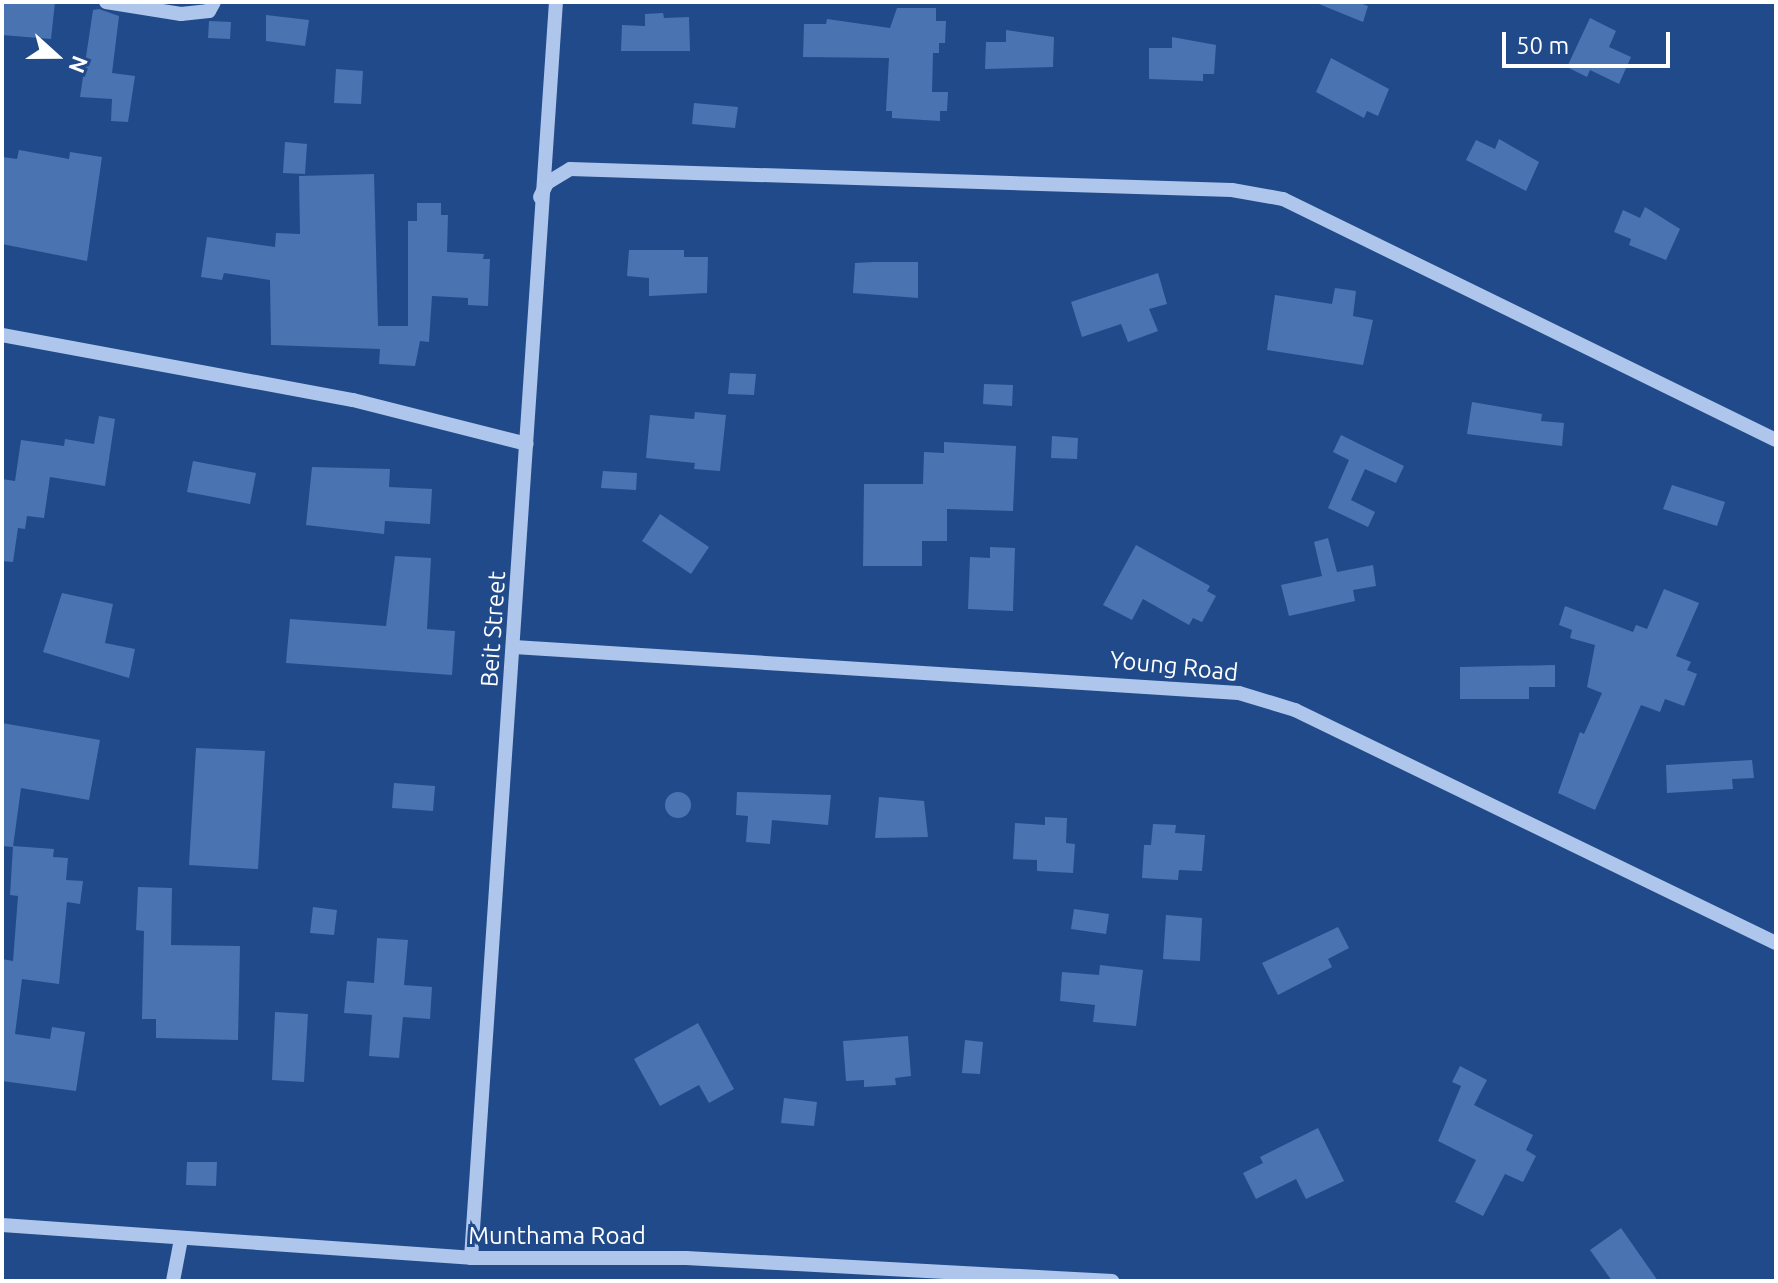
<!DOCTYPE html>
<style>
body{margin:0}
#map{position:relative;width:1778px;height:1283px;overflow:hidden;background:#214a8a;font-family:Ubuntu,sans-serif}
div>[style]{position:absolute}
.building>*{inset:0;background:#4a73b2}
.round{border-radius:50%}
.minor>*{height:14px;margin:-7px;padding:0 7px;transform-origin:7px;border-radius:7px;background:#aec6eb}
span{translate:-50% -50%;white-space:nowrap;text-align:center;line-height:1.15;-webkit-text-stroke:6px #214a8a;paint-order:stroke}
.street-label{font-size:24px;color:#fff}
.frame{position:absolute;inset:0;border:4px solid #fff;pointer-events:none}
.north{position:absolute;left:16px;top:16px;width:80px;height:80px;-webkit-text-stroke:6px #214a8a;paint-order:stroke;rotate:111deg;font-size:22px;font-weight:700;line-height:32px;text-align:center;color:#fff}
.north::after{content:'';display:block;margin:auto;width:28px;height:36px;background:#fff;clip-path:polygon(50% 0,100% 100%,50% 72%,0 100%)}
.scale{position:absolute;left:1502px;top:32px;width:168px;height:36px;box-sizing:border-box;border:4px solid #fff;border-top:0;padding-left:10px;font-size:24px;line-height:28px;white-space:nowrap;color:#fff;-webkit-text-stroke:6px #214a8a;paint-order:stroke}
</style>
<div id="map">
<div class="building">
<div style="clip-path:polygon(2px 2px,55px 2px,51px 39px,2px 35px)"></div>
<div style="clip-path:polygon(1314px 2px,1357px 2px,1368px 6px,1363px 22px)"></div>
<div style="clip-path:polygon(897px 8px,936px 8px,936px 21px,946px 21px,945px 43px,939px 43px,939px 53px,933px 53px,932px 92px,948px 92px,947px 111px,940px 111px,940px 121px,892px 118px,892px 111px,886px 111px,889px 58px,803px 57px,804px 24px,826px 24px,827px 19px,890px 28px)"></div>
<div style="clip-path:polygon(99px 9px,119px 16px,112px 73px,135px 76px,128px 122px,111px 121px,112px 99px,80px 97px,93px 10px)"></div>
<div style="clip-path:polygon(663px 13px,664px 18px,689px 17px,690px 51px,621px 51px,622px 25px,645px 26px,645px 14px)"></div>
<div style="clip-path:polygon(266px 15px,309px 20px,305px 46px,266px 41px)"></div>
<div style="clip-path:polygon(1590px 18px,1616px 31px,1609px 47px,1631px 57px,1619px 84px,1590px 70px,1587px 77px,1567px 67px)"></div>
<div style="clip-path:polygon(209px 21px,231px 22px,230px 39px,208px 38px)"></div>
<div style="clip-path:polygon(1006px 30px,1054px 37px,1053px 67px,985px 69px,986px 42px,1006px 42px)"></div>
<div style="clip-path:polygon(1172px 37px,1216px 45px,1214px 74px,1203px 74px,1203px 81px,1149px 79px,1149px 48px,1172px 48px)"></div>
<div style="clip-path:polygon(1331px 58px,1389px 89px,1378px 116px,1367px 111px,1364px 118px,1316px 92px)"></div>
<div style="clip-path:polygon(336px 69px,363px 71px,361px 104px,334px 103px)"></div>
<div style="clip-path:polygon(694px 103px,738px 107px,735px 128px,692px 124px)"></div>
<div style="clip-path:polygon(1499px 139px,1539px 162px,1526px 191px,1466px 160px,1476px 140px,1495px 149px)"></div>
<div style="clip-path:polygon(285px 142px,307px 144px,305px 174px,283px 173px)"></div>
<div style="clip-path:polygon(19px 150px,69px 159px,70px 152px,102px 157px,87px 261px,2px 244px,2px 157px,17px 159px)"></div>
<div style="clip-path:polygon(374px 174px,378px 326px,408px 326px,408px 221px,417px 221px,417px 203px,441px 203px,441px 215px,448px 215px,447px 252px,484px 254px,483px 259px,490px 259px,488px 306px,468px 305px,468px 298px,432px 296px,429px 342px,420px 341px,415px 366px,379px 364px,380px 349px,271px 345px,270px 280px,224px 273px,222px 280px,201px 277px,207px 237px,275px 247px,276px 233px,300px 234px,299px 176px)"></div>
<div style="clip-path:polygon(1645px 207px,1680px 229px,1666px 260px,1629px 245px,1631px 239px,1614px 232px,1623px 210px,1640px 218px)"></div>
<div style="clip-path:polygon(629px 250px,684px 250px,684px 257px,708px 257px,707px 293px,649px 296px,649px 278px,627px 276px)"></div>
<div style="clip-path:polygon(875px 262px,918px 262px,918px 298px,853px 293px,855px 263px)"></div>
<div style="clip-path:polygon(1158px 273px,1167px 304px,1149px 309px,1158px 331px,1128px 342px,1121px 324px,1082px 337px,1071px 302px)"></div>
<div style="clip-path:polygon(1335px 288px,1356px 291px,1353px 316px,1373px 320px,1363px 365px,1267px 350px,1275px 295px,1332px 304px)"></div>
<div style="clip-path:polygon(730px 373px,756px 374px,754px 395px,728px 394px)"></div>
<div style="clip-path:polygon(984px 384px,1013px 385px,1012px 406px,983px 404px)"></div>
<div style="clip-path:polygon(1472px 402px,1542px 414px,1541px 421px,1564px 423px,1562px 446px,1467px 434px)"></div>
<div style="clip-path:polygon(695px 412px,726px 415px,720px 471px,694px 469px,695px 463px,646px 458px,650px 415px,694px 419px)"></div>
<div style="clip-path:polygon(99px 416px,115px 419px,105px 486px,50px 477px,44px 518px,27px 516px,25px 529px,18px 528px,13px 562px,2px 561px,2px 479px,15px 481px,21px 440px,64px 446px,65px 439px,94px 444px)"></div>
<div style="clip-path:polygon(1341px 435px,1404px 466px,1396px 483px,1365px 469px,1351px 500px,1375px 512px,1368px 527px,1328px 508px,1349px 460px,1333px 452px)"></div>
<div style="clip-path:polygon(1052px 436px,1078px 438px,1077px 459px,1051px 458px)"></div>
<div style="clip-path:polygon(944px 442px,1016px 446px,1013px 511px,947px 509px,947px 541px,922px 541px,922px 566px,863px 566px,864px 484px,923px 484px,924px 452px,944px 453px)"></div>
<div style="clip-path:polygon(193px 461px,256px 473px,250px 504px,187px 492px)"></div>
<div style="clip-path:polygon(312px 467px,390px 469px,389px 487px,432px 489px,430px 524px,385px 521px,384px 534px,306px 525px)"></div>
<div style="clip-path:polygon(603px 471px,637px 473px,636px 490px,601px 488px)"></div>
<div style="clip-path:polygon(1672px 485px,1725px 502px,1717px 526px,1663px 509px)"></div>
<div style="clip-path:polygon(660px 514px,709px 547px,691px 574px,642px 541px)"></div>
<div style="clip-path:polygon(1328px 538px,1337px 572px,1373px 565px,1376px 586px,1353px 590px,1355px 601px,1289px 616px,1281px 585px,1322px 576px,1314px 542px)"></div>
<div style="clip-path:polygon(1136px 545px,1210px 586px,1207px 591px,1216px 596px,1202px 622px,1193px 618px,1189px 625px,1143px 599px,1132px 620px,1103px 605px)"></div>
<div style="clip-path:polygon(990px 547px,1015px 548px,1013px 611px,968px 609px,970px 557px,990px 558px)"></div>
<div style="clip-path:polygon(395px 556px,431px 558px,427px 629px,455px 631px,452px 675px,286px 663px,290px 619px,386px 626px)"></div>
<div style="clip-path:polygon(1664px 589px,1699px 603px,1676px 656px,1691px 662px,1687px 670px,1697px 674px,1684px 706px,1665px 699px,1660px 712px,1641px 705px,1595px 810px,1558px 793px,1580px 732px,1584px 734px,1602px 693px,1587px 687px,1595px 645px,1570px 638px,1572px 630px,1559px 625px,1565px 606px,1633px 632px,1636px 625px,1647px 629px)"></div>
<div style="clip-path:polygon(62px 593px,113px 604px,105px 643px,135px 649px,129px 678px,43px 652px)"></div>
<div style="clip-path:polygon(1555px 665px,1555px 687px,1529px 687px,1529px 699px,1460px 699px,1460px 667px)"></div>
<div style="clip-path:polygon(2px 723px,100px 740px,89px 800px,21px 788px,13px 847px,2px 846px)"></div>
<div style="clip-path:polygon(196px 748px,265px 751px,258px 869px,189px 865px)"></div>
<div style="clip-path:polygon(1752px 760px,1754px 778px,1732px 779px,1733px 789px,1667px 793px,1666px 765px)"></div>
<div style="clip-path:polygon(394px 783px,435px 786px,433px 811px,392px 808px)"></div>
<div class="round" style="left:665px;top:792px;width:26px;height:26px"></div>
<div style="clip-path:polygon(737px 792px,831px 795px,828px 825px,772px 820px,770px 844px,746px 842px,748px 816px,736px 815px)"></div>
<div style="clip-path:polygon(879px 797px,924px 801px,928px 837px,875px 838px)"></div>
<div style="clip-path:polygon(1045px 817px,1067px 818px,1066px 843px,1075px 844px,1073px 873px,1037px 871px,1037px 860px,1013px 859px,1015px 823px,1045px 825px)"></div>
<div style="clip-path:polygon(1153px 824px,1176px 825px,1175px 833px,1205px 835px,1202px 871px,1179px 870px,1178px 880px,1142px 878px,1144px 845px,1151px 845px)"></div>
<div style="clip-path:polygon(13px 846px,54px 849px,53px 857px,68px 858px,66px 880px,83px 881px,80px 904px,67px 902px,59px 984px,22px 979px,15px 1034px,50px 1039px,52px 1027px,85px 1032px,76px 1091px,2px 1081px,2px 959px,13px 961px,18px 896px,10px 895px)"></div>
<div style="clip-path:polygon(138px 887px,172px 888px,171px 945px,240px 946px,238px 1040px,156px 1038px,156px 1019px,142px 1019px,144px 931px,136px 930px)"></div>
<div style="clip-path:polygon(313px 907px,337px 910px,334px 935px,310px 933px)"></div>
<div style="clip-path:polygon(1074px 909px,1109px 914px,1106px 934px,1071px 929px)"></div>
<div style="clip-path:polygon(1166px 915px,1202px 918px,1200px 961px,1163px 959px)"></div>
<div style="clip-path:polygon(1338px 927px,1349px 948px,1328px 959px,1332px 967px,1278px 995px,1262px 963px)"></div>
<div style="clip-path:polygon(377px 938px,408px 940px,404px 985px,432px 987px,430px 1019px,403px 1017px,399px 1058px,369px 1056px,372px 1015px,344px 1013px,347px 981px,374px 983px)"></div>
<div style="clip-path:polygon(1100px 965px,1143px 970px,1136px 1026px,1093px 1022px,1095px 1005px,1060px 1001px,1062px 972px,1099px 975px)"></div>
<div style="clip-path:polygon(275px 1012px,308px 1014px,304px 1082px,272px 1080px)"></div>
<div style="clip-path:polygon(698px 1023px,734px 1089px,709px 1103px,699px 1085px,660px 1106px,634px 1059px)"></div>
<div style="clip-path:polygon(908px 1036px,911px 1076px,895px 1078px,896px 1085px,864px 1087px,864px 1080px,846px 1081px,843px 1041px)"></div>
<div style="clip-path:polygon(965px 1040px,983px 1042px,980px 1074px,962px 1073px)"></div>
<div style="clip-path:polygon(1460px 1066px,1487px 1080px,1474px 1105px,1533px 1135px,1526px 1150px,1536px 1156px,1523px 1182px,1505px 1174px,1483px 1216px,1455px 1202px,1476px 1160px,1438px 1141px,1461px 1086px,1452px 1082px)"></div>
<div style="clip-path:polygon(784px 1098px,817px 1102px,814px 1126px,781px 1123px)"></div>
<div style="clip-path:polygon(1318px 1128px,1344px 1181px,1306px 1199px,1296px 1179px,1256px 1199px,1243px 1173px,1263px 1163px,1260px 1157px)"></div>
<div style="clip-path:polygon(187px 1162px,217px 1162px,216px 1186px,186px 1185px)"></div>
<div style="clip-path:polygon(1621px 1228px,1658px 1281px,1612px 1281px,1590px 1250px)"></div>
</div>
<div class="minor">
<div style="left:106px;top:2px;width:76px;rotate:9.1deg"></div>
<div style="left:181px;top:14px;width:28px;rotate:-6deg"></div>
<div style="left:209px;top:11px;width:10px;rotate:-61deg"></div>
<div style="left:540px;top:197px;width:16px;rotate:-63deg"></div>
<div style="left:547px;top:183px;width:27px;rotate:-31deg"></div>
<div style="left:570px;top:169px;width:662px;rotate:1.82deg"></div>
<div style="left:1232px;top:190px;width:52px;rotate:10deg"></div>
<div style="left:1283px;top:199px;width:549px;rotate:26.05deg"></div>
<div style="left:2px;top:335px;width:357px;rotate:10.5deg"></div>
<div style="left:353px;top:400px;width:179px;rotate:14.2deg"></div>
<div style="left:514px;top:647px;width:726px;rotate:3.63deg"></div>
<div style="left:1239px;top:693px;width:59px;rotate:16.9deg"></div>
<div style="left:1295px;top:710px;width:534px;rotate:25.85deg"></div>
<div style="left:2px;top:1225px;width:470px;rotate:4deg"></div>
<div style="left:471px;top:1258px;width:215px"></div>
<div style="left:686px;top:1258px;width:427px;rotate:3.1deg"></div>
<div style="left:471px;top:1258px;width:1259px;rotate:-86.13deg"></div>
<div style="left:173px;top:1281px;width:43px;rotate:-79.2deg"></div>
</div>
<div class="street-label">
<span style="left:493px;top:629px;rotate:-86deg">Beit Street</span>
<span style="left:1174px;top:666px;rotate:6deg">Young Road</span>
<span style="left:557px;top:1236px">Munthama Road</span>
</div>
<div class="frame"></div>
<div class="north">N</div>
<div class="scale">50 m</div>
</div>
